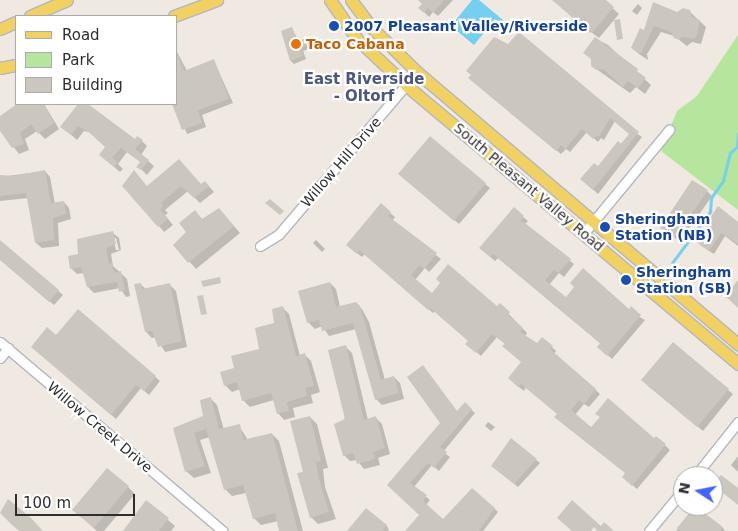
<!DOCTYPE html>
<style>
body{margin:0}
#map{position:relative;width:738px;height:531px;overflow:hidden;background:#efe9e1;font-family:"DejaVu Sans",sans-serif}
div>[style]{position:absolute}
.green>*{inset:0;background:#b6e59e}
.water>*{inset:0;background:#75cff0}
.shadow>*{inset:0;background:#0003}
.stream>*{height:2.5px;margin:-1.25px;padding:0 1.25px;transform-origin:1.25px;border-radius:1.25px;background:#75cff0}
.building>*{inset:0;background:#cbc7bf}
.roads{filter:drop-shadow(1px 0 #b4b7c1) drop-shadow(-1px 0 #b4b7c1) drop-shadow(0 1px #b4b7c1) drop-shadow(0 -1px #b4b7c1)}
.minor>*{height:9px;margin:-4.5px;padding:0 4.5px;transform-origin:4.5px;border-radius:4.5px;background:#fff}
.major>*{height:11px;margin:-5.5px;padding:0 5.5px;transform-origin:5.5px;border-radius:5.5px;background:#f2d163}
.dots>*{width:14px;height:14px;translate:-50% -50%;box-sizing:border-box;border:2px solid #fff;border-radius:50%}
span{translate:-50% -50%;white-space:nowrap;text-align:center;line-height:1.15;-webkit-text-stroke:4.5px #fff;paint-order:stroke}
.transit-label{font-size:14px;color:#164399;font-weight:700}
.left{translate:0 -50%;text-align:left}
.food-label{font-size:14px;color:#c56008;font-weight:700}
.street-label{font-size:14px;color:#2e2e2e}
.neighbourhood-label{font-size:15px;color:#4d5680;font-weight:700}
.legend{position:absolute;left:15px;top:15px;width:162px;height:90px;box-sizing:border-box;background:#fff;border:1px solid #ababab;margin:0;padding:6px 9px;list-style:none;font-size:15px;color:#2e2e2e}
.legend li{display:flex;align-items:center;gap:10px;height:25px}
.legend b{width:25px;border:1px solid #ababab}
.north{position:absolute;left:673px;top:466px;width:50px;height:50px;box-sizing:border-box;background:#fff;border:1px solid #ababab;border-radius:50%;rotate:281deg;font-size:14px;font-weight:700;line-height:20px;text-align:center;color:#2e2e2e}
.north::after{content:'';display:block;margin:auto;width:18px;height:22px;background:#4264fb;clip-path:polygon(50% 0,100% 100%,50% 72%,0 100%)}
.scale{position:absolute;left:15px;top:494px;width:120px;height:22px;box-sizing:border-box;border:2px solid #2e2e2e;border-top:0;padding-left:6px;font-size:15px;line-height:18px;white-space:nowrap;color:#2e2e2e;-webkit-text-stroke:4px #fff;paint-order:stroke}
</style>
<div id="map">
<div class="green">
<div style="clip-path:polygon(738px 35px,738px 210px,661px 151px,677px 111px,697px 96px)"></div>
</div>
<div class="water">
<div style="clip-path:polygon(472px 0,479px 0,509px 25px,506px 28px,495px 19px,474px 45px,451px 26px)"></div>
</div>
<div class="shadow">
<div style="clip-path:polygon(418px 0,453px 0,438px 16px,433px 12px,429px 17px,420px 8px,423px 4px)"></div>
<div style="clip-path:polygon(553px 0,604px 0,619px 14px,599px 38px,591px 32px,584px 33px,573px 23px,573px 18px)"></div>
<div style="clip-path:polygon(638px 4px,642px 8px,637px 15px,632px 11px)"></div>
<div style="clip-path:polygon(653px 4px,677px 13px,689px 11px,706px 27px,701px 44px,692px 42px,687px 46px,674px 36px,661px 32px,647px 54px,648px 60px,639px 54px,632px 48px,644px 32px)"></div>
<div style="clip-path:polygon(292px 28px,299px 42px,304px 40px,309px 49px,303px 51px,306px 59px,294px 64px,291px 61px)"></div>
<div style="clip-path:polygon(595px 38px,608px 45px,651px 85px,645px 94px,636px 87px,630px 93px,592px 66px)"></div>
<div style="clip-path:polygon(494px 39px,642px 137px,598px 194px,586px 183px,630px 134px,615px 121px,604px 140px,601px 138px,598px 142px,587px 132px,570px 152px,566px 149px,561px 154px,474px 82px)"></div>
<div style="clip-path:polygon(176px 50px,187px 71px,214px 61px,233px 103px,202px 115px,206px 127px,187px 134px,174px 104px)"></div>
<div style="clip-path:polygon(20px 104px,44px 104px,59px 129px,45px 139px,37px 131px,25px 139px,29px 150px,19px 154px,0 129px,0 118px)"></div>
<div style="clip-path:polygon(80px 104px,85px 104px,135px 141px,142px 141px,147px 146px,141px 155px,154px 166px,147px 175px,138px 166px,141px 162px,127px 152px,118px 164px,123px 169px,120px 172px,100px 155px,106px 147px,89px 132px,84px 131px,77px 140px,62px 127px)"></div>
<div style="clip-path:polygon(45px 171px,50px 177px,55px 204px,64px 202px,69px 208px,71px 219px,58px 223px,59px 246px,42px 248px,36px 243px,28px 198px,0 201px,0 177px)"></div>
<div style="clip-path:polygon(404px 178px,485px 184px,490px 188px,459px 224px)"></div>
<div style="clip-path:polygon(205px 182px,214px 192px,200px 203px,188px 191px,165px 210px,168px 213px,165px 215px,173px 225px,164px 232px,159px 226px,147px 187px,201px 185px)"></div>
<div style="clip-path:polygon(707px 191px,712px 196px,680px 242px,662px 228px)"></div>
<div style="clip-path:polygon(718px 208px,738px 222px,738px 246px,725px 236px,714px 254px,700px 245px)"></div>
<div style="clip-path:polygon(195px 212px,203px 220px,225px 216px,240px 233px,196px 269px,175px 245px,188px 232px)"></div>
<div style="clip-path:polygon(390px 213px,395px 217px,392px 221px,441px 259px,429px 272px,425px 268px,415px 280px,432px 294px,497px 308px,500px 305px,527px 333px,525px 336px,537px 345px,552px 347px,556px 351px,554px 354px,600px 394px,589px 407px,584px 404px,575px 415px,592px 429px,654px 440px,656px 437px,670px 450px,637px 489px,628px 481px,626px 473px,558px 414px,526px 387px,524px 391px,514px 383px,523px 363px,506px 344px,497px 337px,481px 356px,472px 348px,470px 341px,435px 311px,433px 313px,365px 254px,362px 257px,352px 249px)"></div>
<div style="clip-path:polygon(523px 217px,528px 221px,525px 224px,574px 264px,564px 277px,559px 273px,549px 285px,566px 299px,629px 311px,645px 320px,612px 359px,603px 351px,601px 344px,498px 258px,495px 261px,486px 253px)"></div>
<div style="clip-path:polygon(evenodd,113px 233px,119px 238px,121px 250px,111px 254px,113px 266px,127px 279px,130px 296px,126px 297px,120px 288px,94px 293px,88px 287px,84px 273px,77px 274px,71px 268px,80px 255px,113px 233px,113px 238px,116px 238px,119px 250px,116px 250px,113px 238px)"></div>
<div style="clip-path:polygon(316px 240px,325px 249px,322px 252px,313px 243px)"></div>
<div style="clip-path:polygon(0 241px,63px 295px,54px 305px,0 259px)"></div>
<div style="clip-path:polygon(330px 283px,336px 289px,340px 307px,355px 303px,362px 309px,369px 322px,385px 380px,394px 377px,400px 383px,404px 399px,382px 405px,376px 399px,356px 329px,329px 336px,322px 326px,315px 329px,309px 323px,300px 292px)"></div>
<div style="clip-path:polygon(140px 284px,146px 289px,170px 285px,176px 291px,187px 347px,165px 352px,156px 337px,152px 338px,146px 332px)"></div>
<div style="clip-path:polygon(283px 308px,289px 314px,300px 356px,305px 355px,311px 361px,320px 392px,311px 395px,313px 403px,293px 408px,295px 417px,284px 420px,278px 413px,274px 400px,250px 407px,243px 400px,240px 389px,232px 392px,225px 385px,236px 369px,260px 350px)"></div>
<div style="clip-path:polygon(78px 311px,160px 381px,149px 395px,141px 388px,116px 419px,37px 351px,56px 337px)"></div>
<div style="clip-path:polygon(346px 347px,352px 353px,368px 420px,376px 418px,382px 424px,390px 454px,378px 458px,380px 465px,364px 469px,357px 460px,350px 461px,344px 455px)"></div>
<div style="clip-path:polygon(647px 385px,728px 390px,733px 394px,703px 431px)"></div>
<div style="clip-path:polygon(210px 398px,217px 405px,224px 430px,239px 426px,248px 440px,272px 434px,279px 441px,303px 531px,280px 531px,278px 521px,261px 525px,254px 518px,246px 493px,232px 496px,225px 489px,210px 437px,200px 440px,211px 473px,194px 478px,186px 471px,174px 429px,204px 417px)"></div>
<div style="clip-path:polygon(465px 404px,475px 413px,443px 452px,450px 457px,439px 471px,432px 465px,414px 487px,430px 500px,426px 505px,443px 521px,494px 508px,498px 512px,483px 531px,407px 531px,420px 515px,389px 485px)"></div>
<div style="clip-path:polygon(310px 417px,317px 424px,328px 468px,323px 469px,325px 487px,336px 519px,318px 524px,311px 517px,305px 473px)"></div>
<div style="clip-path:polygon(488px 422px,495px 427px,491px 431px,485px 426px)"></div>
<div style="clip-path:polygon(511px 440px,540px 463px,518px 487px,496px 469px)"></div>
<div style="clip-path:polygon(738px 456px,738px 472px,731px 465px)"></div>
<div style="clip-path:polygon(128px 487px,135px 494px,104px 531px,97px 531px,74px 510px)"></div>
<div style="clip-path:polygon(147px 502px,175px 526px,171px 531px,123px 531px)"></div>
<div style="clip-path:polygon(696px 507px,723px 528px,725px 531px,676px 531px)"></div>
<div style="clip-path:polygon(366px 510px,387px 526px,389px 531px,349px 531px)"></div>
</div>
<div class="stream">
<div style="left:672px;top:263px;width:64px;rotate:-53.3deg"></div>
<div style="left:710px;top:212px;width:14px;rotate:-86deg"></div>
<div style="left:711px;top:198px;width:21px;rotate:-55deg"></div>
<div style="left:723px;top:181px;width:29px;rotate:-76deg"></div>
<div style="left:730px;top:153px;width:9px;rotate:-41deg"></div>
<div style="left:737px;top:147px;width:13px;rotate:-86deg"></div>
</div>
<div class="building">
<div style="clip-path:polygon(418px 0,444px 0,433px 13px,428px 8px,424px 13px,418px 8px,422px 4px)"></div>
<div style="clip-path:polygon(552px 0,606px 0,614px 7px,592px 33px,584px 26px,577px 28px,572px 24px,572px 17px)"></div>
<div style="clip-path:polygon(653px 2px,677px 12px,683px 8px,690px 10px,692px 17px,700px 20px,697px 35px,694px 39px,681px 37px,680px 40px,674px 38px,671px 32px,654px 26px,641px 54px,631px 48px,640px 28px,644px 30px)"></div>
<div style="clip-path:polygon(620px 19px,623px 39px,617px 40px,614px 20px)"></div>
<div style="clip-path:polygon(292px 27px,297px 41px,304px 39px,306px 45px,300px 48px,303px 56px,290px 61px,281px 31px)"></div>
<div style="clip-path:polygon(519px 32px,639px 132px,593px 190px,580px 179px,594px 163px,598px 166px,618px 141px,621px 144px,629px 134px,610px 118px,599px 137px,597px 135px,593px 139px,582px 129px,565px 149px,561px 145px,556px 151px,468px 78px,471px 75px,466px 71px,494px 37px,508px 44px)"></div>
<div style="clip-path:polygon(595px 37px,638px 69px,637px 71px,646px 78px,638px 88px,628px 81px,623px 87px,603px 69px,596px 70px,591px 66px,591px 59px,583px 53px)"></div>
<div style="clip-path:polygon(176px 51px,184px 71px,214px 59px,229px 99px,198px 110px,202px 123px,182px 130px,172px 104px,176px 104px)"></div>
<div style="clip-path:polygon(17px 104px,44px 104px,54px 123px,38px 134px,31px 124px,20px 133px,24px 144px,12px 148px,0 131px,0 116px)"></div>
<div style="clip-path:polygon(78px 104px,88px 104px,135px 139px,137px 136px,143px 140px,135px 149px,149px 160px,141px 170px,136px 167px,140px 162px,121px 148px,112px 158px,118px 162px,114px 167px,99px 155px,105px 147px,89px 132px,78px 126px,71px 135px,60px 127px)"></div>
<div style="clip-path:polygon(430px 136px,486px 183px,454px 221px,398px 174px)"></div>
<div style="clip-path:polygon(179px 159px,201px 184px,205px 181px,209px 186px,194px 198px,181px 186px,161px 203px,163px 206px,160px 209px,168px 219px,158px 227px,122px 186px,134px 170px,147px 186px)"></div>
<div style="clip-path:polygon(45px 170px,51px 203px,64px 201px,66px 214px,53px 218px,54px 240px,35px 243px,26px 193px,0 196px,0 175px,14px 176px)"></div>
<div style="clip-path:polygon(692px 180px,708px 190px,675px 238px,660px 228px)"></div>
<div style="clip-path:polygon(270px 199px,284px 211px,280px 215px,265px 203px)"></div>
<div style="clip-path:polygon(381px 203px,391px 212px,388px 216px,437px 253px,424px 269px,420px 265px,411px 275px,432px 293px,440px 283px,436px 279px,448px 264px,497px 306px,500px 303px,510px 312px,508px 315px,523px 328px,520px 332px,537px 343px,542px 337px,553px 346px,550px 349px,596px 389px,584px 404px,579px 400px,571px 410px,591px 427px,600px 417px,595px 414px,608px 398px,654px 438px,656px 436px,666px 444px,632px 486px,622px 477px,625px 473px,554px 417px,557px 414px,521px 384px,518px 387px,508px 378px,521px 362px,502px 346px,505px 344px,492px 334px,476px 353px,465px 344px,468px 341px,430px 308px,428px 310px,359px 250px,357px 254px,346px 245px)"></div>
<div style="clip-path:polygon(718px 206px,738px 222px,738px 244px,721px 233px,709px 251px,695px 241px)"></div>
<div style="clip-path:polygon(514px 207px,524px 216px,521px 220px,571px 259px,558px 273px,554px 270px,545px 280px,566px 297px,574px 287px,570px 283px,583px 268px,629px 309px,631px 306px,641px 315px,607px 356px,597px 347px,600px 343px,493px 254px,490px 257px,479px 248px)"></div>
<div style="clip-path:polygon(219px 208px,234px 226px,188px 263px,173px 245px,186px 232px,179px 223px,195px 210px,202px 219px)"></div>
<div style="clip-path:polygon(113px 231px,116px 244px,106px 248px,109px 264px,112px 263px,114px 273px,121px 271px,125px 290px,119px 292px,117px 282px,87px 287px,81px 267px,70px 269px,68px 256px,78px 254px,77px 239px)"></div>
<div style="clip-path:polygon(0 240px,59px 290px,49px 302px,0 260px)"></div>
<div style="clip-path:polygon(220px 277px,221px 283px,203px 287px,201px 281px)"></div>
<div style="clip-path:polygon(738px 280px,738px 308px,725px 296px)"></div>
<div style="clip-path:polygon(330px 282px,336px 307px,356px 302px,360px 306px,381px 380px,394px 376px,399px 393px,375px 400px,353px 323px,322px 331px,319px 320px,307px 323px,298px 291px)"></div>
<div style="clip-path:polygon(141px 283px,142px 289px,170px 283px,182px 341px,158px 347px,152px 331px,145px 332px,134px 284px)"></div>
<div style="clip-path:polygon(203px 295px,207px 314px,201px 315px,197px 296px)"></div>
<div style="clip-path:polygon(283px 306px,296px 356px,305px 353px,314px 386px,305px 388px,307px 396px,287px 402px,289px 411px,277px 414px,271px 393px,242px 401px,237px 382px,224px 386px,220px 372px,234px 368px,231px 356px,259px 349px,255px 328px,274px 323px,272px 309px)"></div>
<div style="clip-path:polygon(78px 309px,156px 376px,144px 391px,136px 385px,111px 415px,31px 347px,47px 327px,56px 335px)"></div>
<div style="clip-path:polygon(673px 342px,729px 389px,697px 427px,641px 380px)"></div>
<div style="clip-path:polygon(346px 345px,364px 420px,376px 416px,385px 448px,373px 452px,375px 459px,357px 464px,353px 453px,343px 456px,334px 424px,345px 419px,328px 350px)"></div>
<div style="clip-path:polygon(423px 365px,457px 411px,465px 402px,472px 409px,440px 447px,447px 452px,434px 468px,428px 463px,410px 483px,427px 495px,423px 501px,443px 519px,472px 488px,495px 508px,479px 531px,405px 531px,419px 515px,387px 485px,440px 423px,407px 377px)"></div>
<div style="clip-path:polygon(211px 397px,219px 429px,240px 424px,243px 440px,272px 433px,298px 531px,279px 531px,275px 513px,253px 519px,243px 485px,224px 490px,206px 429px,194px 433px,205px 466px,185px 472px,173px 428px,203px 416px,200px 400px)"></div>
<div style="clip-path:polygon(310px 416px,321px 461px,316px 462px,319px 479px,329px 512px,310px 518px,297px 473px,303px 472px,290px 421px)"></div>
<div style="clip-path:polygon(511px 438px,537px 459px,514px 484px,491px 466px)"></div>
<div style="clip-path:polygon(107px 468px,129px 486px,94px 528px,72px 510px)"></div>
<div style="clip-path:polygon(721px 475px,738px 488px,738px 505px,713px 485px)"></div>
<div style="clip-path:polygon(8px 499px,31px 518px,43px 531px,19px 531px,11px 524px,0 513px)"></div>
<div style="clip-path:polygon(146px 500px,169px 518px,159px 531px,123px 531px)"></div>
<div style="clip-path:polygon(572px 500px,601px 526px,604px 522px,614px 531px,597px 531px,594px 527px,591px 531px,572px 531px,557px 518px)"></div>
<div style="clip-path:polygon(695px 506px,723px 527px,720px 531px,680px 531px,677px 528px)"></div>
<div style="clip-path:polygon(366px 508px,387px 525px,382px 531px,347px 531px)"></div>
</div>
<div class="roads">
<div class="minor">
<div style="left:584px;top:233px;width:134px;rotate:-50.5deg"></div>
<div style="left:260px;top:246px;width:22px;rotate:-32deg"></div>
<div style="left:279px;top:234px;width:213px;rotate:-49.6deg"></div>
<div style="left:0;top:342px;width:292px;rotate:40.3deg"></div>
<div style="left:0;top:358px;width:13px;rotate:-51deg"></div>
<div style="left:695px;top:476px;width:69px;rotate:-51.5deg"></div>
<div style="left:649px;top:531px;width:53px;rotate:-50.3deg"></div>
</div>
<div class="major">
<div style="left:330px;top:0;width:47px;rotate:55.3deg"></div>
<div style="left:357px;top:39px;width:69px;rotate:43.2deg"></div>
<div style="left:407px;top:86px;width:432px;rotate:40deg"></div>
<div style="left:351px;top:0;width:36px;rotate:53deg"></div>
<div style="left:373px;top:29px;width:62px;rotate:44.3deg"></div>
<div style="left:417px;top:72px;width:421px;rotate:40.3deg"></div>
<div style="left:30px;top:16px;width:40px;rotate:-23.4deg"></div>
<div style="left:174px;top:16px;width:46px;rotate:-20.4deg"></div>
<div style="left:0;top:29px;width:17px;rotate:-24deg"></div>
<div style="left:0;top:68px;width:16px;rotate:-11deg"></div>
</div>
</div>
<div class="dots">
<div style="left:334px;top:26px;background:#1a4fb4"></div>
<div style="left:296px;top:44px;background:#e8710a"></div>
<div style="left:605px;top:227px;background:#1a4fb4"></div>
<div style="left:626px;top:280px;background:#1a4fb4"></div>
</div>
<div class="transit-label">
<span class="left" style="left:344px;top:26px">2007 Pleasant Valley/Riverside</span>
<span class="left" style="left:615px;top:227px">Sheringham<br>Station (NB)</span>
<span class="left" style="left:636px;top:280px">Sheringham<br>Station (SB)</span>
</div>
<div class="food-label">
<span class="left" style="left:306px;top:44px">Taco Cabana</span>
</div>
<div class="street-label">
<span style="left:341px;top:162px;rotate:-49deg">Willow Hill Drive</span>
<span style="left:529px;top:187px;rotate:40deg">South Pleasant Valley Road</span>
<span style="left:100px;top:427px;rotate:40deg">Willow Creek Drive</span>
</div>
<div class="neighbourhood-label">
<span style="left:364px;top:88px">East Riverside<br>- Oltorf</span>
</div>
<ul class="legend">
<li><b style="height:6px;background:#f2d163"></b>Road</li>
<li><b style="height:14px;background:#b6e59e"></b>Park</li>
<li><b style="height:14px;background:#cbc7bf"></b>Building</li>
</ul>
<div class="north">N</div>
<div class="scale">100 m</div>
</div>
